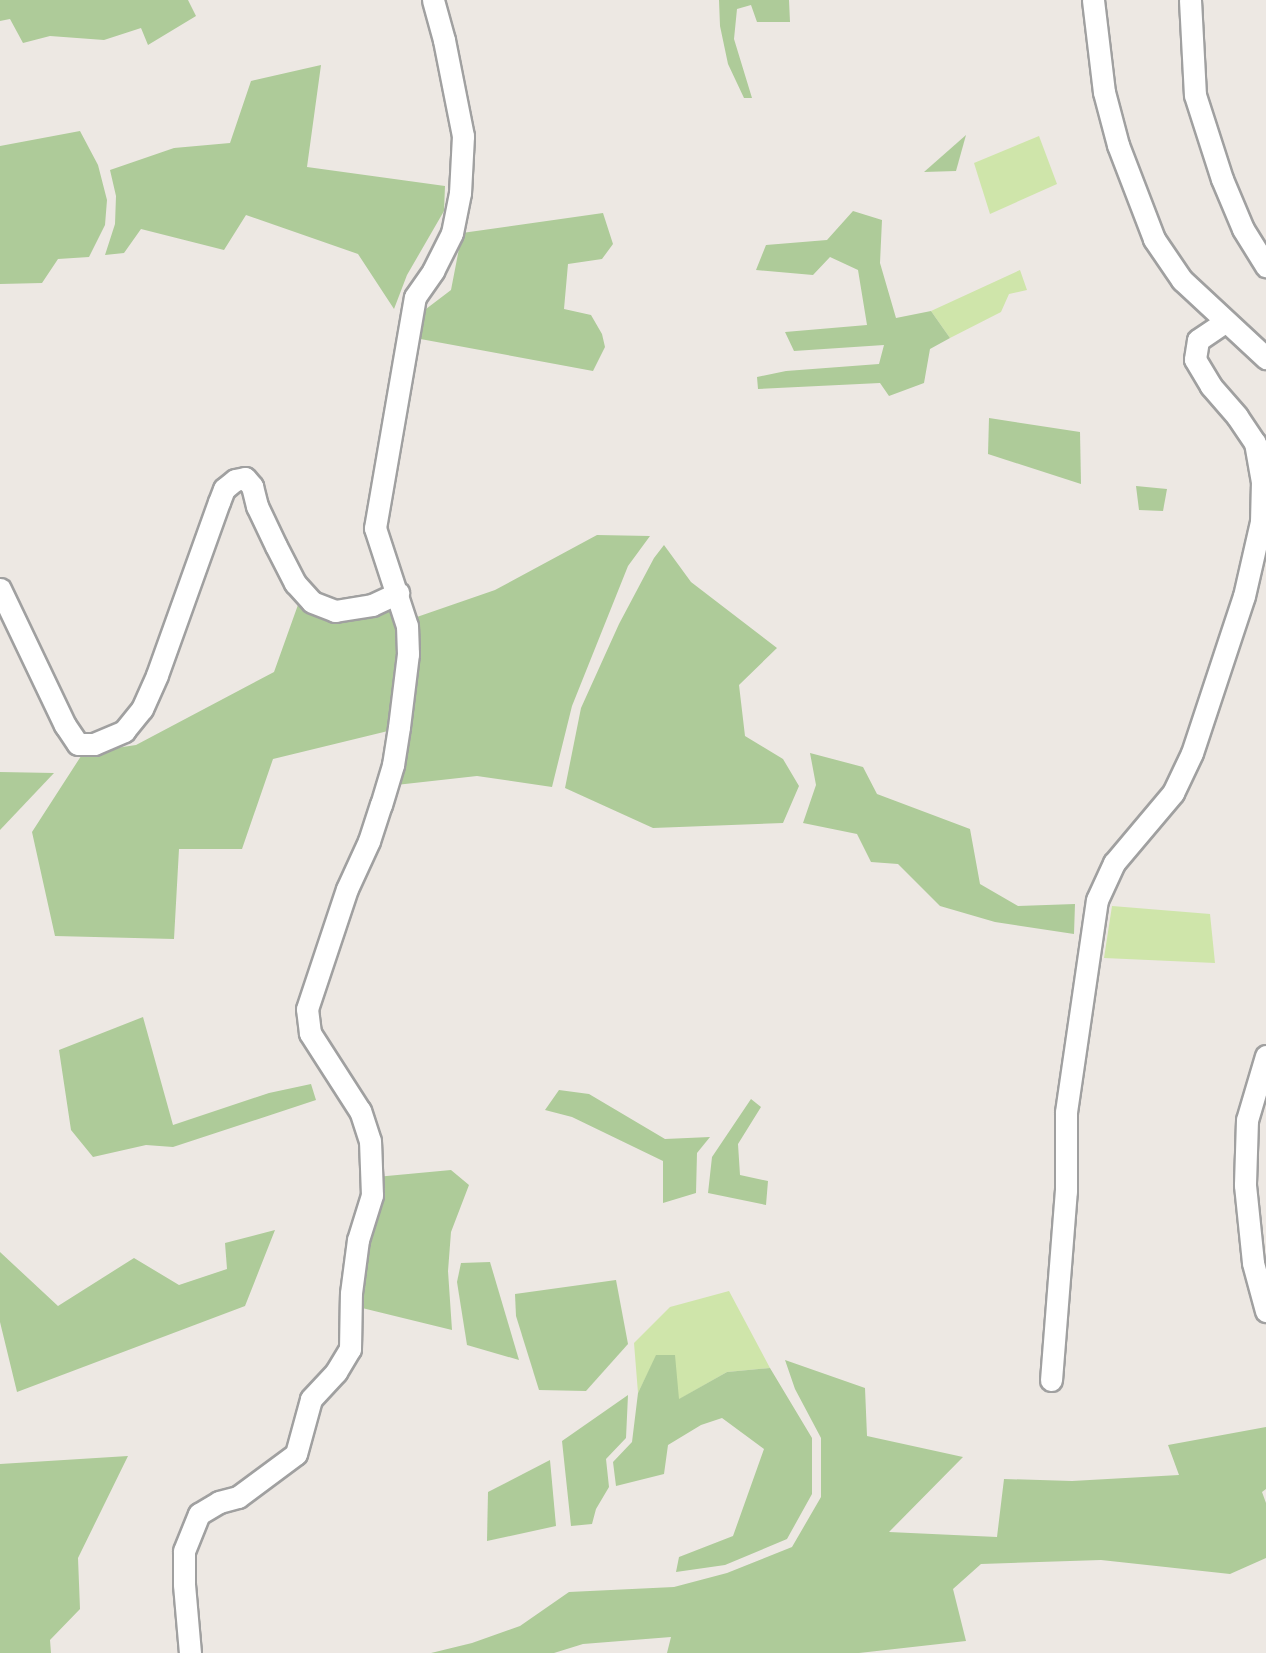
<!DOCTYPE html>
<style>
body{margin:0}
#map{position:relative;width:1266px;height:1653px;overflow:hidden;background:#ede8e3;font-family:Karla,sans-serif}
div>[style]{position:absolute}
.grass>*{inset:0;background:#cfe5aa}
.forest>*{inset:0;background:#aecb99}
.roads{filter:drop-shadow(2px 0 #a0a0a0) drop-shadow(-2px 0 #a0a0a0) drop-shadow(0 2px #a0a0a0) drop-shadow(0 -2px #a0a0a0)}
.minor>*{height:21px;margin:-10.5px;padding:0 10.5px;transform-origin:10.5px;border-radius:10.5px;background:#fff}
span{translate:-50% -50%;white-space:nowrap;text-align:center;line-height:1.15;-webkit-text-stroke:5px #fff;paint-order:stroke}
</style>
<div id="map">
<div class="grass">
<div style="clip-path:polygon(1039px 136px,1057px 184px,990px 214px,974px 163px)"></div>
<div style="clip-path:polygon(1020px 270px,1027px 290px,1009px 294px,1001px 312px,950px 338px,931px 311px)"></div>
<div style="clip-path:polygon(1112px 906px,1210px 914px,1215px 963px,1104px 958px)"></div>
<div style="clip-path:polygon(729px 1291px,770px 1368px,727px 1372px,678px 1400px,657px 1355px,638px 1393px,634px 1343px,670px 1307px)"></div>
</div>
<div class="forest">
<div style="clip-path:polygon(0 0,188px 0,196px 16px,148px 45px,141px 28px,104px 40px,50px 36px,23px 43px,10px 19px,0 21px)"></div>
<div style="clip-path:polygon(719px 0,789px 0,790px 22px,757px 22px,751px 5px,737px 9px,734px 39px,752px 98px,744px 98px,728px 64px,720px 26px)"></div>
<div style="clip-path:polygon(321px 65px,307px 167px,445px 186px,444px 211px,407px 275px,394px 309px,358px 254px,246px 215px,224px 250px,141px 229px,124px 253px,105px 255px,115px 224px,116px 196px,110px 170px,174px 148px,230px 143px,251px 81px)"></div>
<div style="clip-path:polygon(80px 131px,98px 165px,107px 200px,105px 225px,89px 257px,58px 259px,42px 283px,0 284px,0 146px)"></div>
<div style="clip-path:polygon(966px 135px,956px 171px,924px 172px)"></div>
<div style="clip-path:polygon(853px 211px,882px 220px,880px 263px,896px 318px,931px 311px,950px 338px,930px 349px,924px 383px,889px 396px,880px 383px,758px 389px,757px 377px,786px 371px,879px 364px,884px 345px,794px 351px,785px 332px,867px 325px,858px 270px,830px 257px,813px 275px,756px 270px,766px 245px,827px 240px)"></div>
<div style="clip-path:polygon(603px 213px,613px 244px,602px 259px,568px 264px,564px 309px,591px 315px,602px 334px,605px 347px,593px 371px,415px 338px,426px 309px,451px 290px,462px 233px)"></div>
<div style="clip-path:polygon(989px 418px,1080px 432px,1081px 484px,988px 454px)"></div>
<div style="clip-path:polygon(1136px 486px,1167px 489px,1163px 511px,1139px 510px)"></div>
<div style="clip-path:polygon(597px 535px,650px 536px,628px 566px,572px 706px,552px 787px,477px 776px,396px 785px,414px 618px,495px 590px)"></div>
<div style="clip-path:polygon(664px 545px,691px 582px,777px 648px,739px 685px,745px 736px,783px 759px,799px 786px,783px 823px,653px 828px,565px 788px,581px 708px,619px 624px,654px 558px)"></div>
<div style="clip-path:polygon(299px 602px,330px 617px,352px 620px,392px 611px,400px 634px,401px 658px,388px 731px,273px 759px,242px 849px,179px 849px,174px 939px,55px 936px,32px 832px,83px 753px,136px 745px,274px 672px)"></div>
<div style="clip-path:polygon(810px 753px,863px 767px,877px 794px,970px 829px,980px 884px,1018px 906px,1075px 904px,1074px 934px,995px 922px,940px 906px,898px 864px,871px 862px,857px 834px,803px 823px,816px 785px)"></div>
<div style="clip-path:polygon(0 772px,54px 773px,0 830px)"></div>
<div style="clip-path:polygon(143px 1017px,173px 1125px,269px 1093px,311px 1084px,316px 1100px,173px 1147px,146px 1145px,93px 1157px,71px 1130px,59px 1050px)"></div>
<div style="clip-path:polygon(559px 1090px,589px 1094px,665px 1139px,710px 1137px,697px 1153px,696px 1193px,663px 1203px,663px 1161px,572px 1117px,545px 1110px)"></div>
<div style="clip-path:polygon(751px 1099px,761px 1107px,738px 1144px,740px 1175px,768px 1181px,766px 1205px,708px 1193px,712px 1157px)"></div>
<div style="clip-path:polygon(451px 1170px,469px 1185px,451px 1232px,448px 1271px,452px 1330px,358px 1307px,376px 1177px)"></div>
<div style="clip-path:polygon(275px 1230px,245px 1306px,17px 1392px,0 1322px,0 1252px,58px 1306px,134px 1258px,179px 1285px,227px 1269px,225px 1243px)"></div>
<div style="clip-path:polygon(490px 1262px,519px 1360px,467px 1345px,457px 1282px,461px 1263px)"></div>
<div style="clip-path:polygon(616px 1280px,628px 1344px,586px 1391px,539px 1390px,516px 1316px,515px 1294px)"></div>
<div style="clip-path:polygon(656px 1355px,675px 1355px,679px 1399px,727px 1372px,770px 1368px,812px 1438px,812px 1494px,787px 1539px,725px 1565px,676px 1572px,679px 1557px,733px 1536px,764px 1449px,722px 1418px,701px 1425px,668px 1445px,664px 1474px,616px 1486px,613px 1462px,632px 1442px,638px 1393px)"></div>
<div style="clip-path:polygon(785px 1360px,865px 1388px,867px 1436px,963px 1457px,889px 1532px,997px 1537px,1004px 1479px,1072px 1481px,1179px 1475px,1168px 1445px,1266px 1427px,1266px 1489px,1262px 1492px,1266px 1503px,1266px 1558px,1230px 1574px,1101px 1560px,981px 1564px,953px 1589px,966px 1641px,859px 1653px,667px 1653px,671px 1637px,583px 1644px,554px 1653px,431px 1653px,472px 1643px,520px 1626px,569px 1592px,674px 1587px,727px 1573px,792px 1547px,821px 1497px,821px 1438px,795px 1389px)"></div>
<div style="clip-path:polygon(628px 1395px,626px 1438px,606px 1459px,609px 1487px,596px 1509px,592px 1524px,571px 1526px,562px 1441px)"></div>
<div style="clip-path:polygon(128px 1456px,78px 1558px,80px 1609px,50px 1640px,51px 1653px,0 1653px,0 1464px)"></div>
<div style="clip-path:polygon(550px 1460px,556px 1526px,487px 1541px,488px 1492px)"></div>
</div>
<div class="roads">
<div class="minor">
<div style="left:1093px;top:0;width:93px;rotate:83.2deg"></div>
<div style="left:1104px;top:92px;width:55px;rotate:75.2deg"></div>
<div style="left:1118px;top:145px;width:101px;rotate:69deg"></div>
<div style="left:1154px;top:239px;width:50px;rotate:55.7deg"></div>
<div style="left:1182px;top:280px;width:115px;rotate:42.9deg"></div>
<div style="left:1190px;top:0;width:95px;rotate:87deg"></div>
<div style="left:1195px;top:95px;width:88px;rotate:72.2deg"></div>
<div style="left:1222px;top:179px;width:54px;rotate:67.2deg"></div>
<div style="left:1243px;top:229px;width:44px;rotate:58.1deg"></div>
<div style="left:0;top:589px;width:151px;rotate:64.5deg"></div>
<div style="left:65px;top:725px;width:23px;rotate:56deg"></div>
<div style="left:78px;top:744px;width:16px"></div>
<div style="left:94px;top:744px;width:33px;rotate:-23deg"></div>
<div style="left:124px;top:731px;width:28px;rotate:-51deg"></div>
<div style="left:142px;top:709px;width:37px;rotate:-66deg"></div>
<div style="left:157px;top:675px;width:184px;rotate:-70.3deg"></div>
<div style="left:219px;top:502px;width:14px;rotate:-69deg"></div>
<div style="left:224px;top:489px;width:14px;rotate:-39deg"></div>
<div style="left:235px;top:480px;width:10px;rotate:-11deg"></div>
<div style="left:245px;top:478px;width:11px;rotate:49deg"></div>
<div style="left:252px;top:486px;width:21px;rotate:76deg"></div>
<div style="left:257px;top:506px;width:44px;rotate:64.6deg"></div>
<div style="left:276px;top:546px;width:42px;rotate:62.8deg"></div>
<div style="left:295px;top:583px;width:25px;rotate:48deg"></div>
<div style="left:312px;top:602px;width:25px;rotate:21deg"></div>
<div style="left:335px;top:611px;width:37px;rotate:-9deg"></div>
<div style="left:372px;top:605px;width:29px;rotate:-25deg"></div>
<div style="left:1266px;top:1056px;width:67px;rotate:106.5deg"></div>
<div style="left:1247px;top:1120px;width:65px;rotate:91.8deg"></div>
<div style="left:1245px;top:1185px;width:78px;rotate:84.1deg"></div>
<div style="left:1253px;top:1263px;width:50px;rotate:74.8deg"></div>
<div style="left:1051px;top:1380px;width:190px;rotate:-85.5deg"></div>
<div style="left:1066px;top:1191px;width:79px;rotate:-90deg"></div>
<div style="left:1066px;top:1112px;width:214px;rotate:-81.7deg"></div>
<div style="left:1097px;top:900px;width:41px;rotate:-65.3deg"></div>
<div style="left:1114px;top:863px;width:92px;rotate:-49.9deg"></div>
<div style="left:1173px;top:793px;width:44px;rotate:-64.6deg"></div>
<div style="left:1192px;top:753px;width:165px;rotate:-71.7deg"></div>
<div style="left:1244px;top:596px;width:76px;rotate:-77.1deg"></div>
<div style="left:1261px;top:522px;width:40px;rotate:-88.6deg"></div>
<div style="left:1262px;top:482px;width:40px;rotate:-100deg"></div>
<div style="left:1255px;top:443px;width:32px;rotate:-124deg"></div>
<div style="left:1237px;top:416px;width:40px;rotate:-131deg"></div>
<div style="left:1211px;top:386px;width:31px;rotate:-121deg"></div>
<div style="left:1195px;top:359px;width:19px;rotate:-81deg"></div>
<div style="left:1198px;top:340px;width:32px;rotate:-34deg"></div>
<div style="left:190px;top:1653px;width:69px;rotate:-95deg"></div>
<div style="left:184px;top:1584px;width:33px;rotate:-90deg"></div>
<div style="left:184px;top:1551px;width:40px;rotate:-68deg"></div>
<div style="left:199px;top:1514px;width:23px;rotate:-31deg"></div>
<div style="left:219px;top:1502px;width:20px;rotate:-15deg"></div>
<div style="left:238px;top:1497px;width:72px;rotate:-36.6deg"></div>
<div style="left:296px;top:1454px;width:57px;rotate:-74.7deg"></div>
<div style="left:311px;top:1399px;width:37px;rotate:-47deg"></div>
<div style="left:336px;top:1372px;width:27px;rotate:-59deg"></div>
<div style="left:350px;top:1349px;width:56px;rotate:-89deg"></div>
<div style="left:351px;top:1293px;width:53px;rotate:-82.5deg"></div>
<div style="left:358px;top:1240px;width:47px;rotate:-72.7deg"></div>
<div style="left:372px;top:1195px;width:54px;rotate:-92.1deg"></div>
<div style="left:370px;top:1141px;width:32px;rotate:-108deg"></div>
<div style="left:360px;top:1111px;width:93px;rotate:-122.7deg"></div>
<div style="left:310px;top:1033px;width:24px;rotate:-97deg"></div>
<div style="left:307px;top:1009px;width:126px;rotate:-71.6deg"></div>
<div style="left:347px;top:889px;width:53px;rotate:-65.4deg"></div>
<div style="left:369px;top:841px;width:38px;rotate:-72deg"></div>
<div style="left:381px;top:805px;width:42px;rotate:-73.3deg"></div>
<div style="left:393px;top:765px;width:38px;rotate:-81deg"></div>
<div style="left:399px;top:727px;width:74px;rotate:-83deg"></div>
<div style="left:408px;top:654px;width:28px;rotate:-92deg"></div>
<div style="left:407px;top:626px;width:103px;rotate:-108.1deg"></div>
<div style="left:375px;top:528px;width:234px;rotate:-80.2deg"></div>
<div style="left:415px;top:297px;width:32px;rotate:-55deg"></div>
<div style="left:433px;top:271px;width:42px;rotate:-63.4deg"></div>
<div style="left:452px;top:233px;width:41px;rotate:-78.7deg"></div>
<div style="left:460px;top:193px;width:57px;rotate:-87deg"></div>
<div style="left:463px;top:136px;width:98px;rotate:-101.2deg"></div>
<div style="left:444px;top:40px;width:41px;rotate:-105.4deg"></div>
</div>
</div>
</div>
